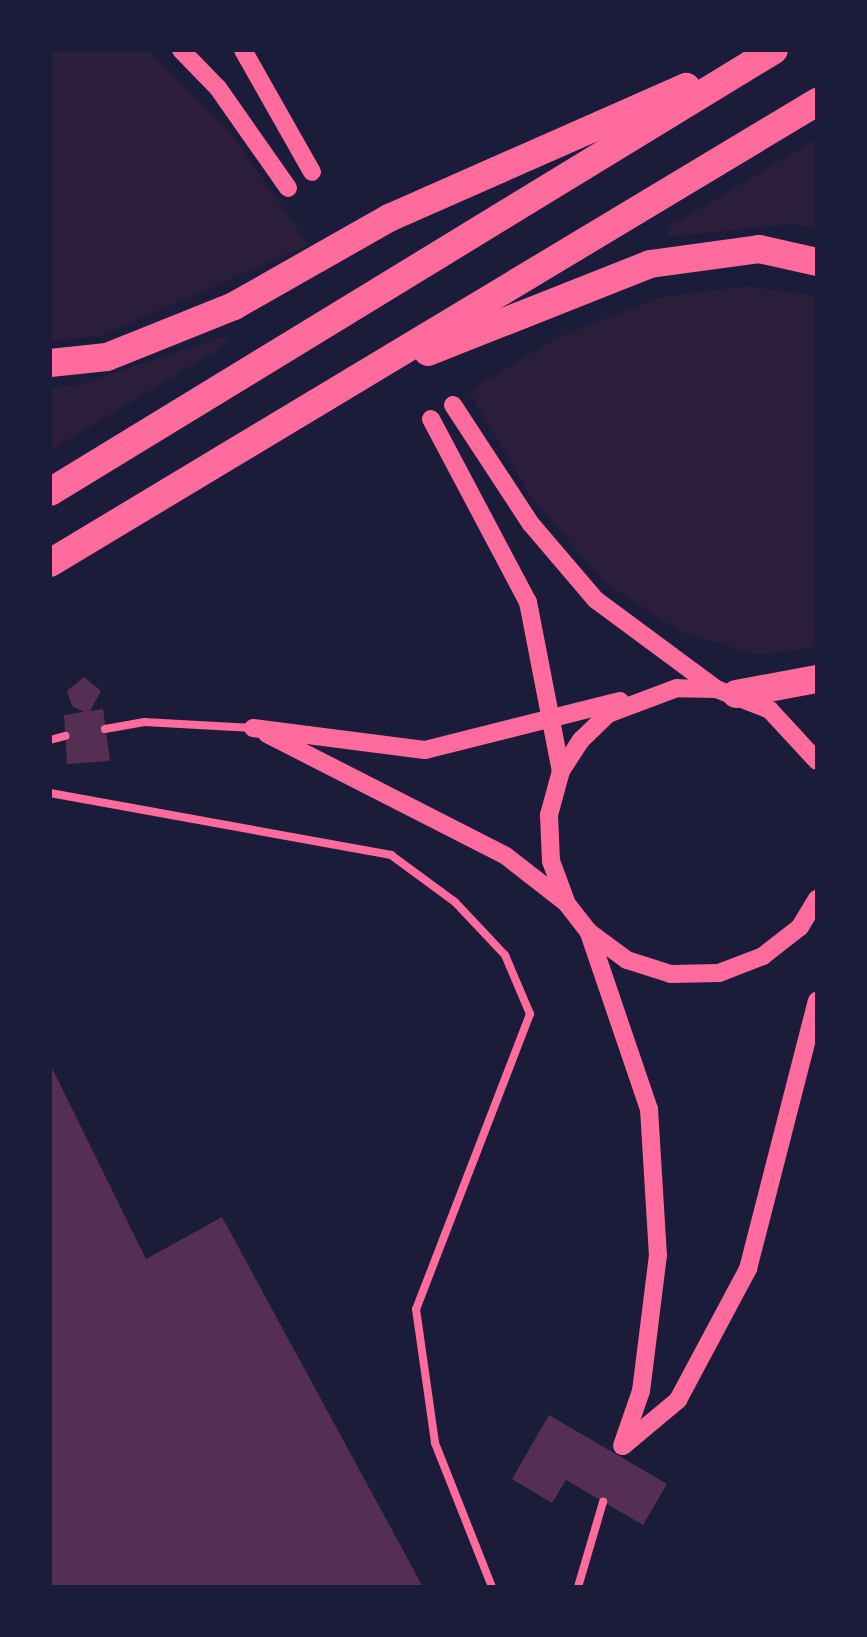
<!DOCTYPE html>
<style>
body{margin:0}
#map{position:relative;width:867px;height:1637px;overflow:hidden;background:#1b1b3a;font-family:"Work Sans",sans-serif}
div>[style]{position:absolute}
.green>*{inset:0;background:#2a1e3b}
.building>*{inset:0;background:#542f53}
.service>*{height:8px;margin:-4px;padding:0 4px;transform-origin:4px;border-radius:4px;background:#ff6b9d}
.tertiary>*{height:18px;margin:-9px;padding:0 9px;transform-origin:9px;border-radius:9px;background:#ff6b9d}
.trunk>*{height:28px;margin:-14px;padding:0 14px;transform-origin:14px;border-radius:14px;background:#ff6b9d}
span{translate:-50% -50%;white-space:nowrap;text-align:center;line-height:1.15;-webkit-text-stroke:9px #1b1b3a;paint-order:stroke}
.frame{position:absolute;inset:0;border:52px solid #1b1b3a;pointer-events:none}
</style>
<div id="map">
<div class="green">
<div style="clip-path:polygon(50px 50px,149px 50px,233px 135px,308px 245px,101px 336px,50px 341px)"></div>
<div style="clip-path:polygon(817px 139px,817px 229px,795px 224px,666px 237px,672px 225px)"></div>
<div style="clip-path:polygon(747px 286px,817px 296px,817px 647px,758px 655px,679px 631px,605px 583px,530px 496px,469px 391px,556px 338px,661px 297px)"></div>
<div style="clip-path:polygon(228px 335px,221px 348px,50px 451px,50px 388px,77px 385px)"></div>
</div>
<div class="building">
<div style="clip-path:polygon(84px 677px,101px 691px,90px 711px,103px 709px,110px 761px,67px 764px,64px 715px,84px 712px,72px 706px,67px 691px)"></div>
<div style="clip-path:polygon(50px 1064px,146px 1259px,222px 1217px,423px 1587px,50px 1587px)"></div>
<div style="clip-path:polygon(549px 1415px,667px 1484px,643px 1525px,566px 1480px,552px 1503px,512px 1479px)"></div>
</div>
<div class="service">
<div style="left:105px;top:729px;width:40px;rotate:-10deg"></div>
<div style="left:144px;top:722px;width:109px;rotate:3.2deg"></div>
<div style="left:50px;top:740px;width:16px;rotate:-15deg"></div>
<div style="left:50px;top:793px;width:347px;rotate:10.3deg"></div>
<div style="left:391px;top:855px;width:79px;rotate:36.3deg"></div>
<div style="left:455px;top:902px;width:73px;rotate:46.7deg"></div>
<div style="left:505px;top:955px;width:64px;rotate:67deg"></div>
<div style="left:530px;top:1014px;width:316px;rotate:111.1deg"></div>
<div style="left:416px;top:1309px;width:135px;rotate:81.9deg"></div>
<div style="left:435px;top:1443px;width:155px;rotate:68.4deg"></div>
<div style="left:578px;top:1587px;width:89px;rotate:-73.6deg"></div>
</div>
<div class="tertiary">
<div style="left:181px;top:50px;width:53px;rotate:45.8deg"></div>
<div style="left:218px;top:88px;width:122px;rotate:55deg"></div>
<div style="left:243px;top:50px;width:140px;rotate:60.5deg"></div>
<div style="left:453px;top:405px;width:142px;rotate:56.8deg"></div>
<div style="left:531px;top:524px;width:100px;rotate:49.5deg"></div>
<div style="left:596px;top:600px;width:148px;rotate:36.5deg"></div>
<div style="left:431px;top:419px;width:207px;rotate:62.1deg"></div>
<div style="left:528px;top:602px;width:172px;rotate:79deg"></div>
<div style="left:253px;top:728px;width:173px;rotate:7.3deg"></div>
<div style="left:425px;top:750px;width:201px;rotate:-14.1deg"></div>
<div style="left:267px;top:734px;width:268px;rotate:27deg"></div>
<div style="left:506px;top:856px;width:75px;rotate:37.9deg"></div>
<div style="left:817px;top:761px;width:69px;rotate:-132.7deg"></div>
<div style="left:770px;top:710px;width:58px;rotate:-158.7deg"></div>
<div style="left:716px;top:689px;width:39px;rotate:-179deg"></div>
<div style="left:677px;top:688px;width:74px;rotate:159.4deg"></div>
<div style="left:608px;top:714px;width:37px;rotate:136deg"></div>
<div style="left:581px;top:740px;width:37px;rotate:123deg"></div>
<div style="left:561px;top:771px;width:46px;rotate:105.3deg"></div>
<div style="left:549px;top:815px;width:46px;rotate:87.5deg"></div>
<div style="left:551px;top:861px;width:46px;rotate:69.6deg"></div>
<div style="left:567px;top:904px;width:36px;rotate:52deg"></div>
<div style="left:589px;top:932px;width:47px;rotate:36.4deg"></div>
<div style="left:627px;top:960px;width:46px;rotate:17.7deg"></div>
<div style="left:671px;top:974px;width:48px;rotate:-1.2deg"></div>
<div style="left:719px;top:973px;width:47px;rotate:-21.1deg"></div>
<div style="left:763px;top:956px;width:47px;rotate:-38.1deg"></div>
<div style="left:800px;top:927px;width:33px;rotate:-59deg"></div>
<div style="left:589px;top:933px;width:186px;rotate:71.2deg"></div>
<div style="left:649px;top:1109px;width:146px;rotate:86.5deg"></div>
<div style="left:658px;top:1255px;width:137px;rotate:97.1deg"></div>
<div style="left:641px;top:1391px;width:58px;rotate:109.1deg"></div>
<div style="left:623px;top:1446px;width:72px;rotate:-39.9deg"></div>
<div style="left:678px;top:1400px;width:149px;rotate:-61.9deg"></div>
<div style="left:748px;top:1269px;width:277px;rotate:-75.6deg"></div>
</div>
<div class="trunk">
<div style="left:428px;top:352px;width:239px;rotate:-21.6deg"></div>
<div style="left:650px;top:264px;width:110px;rotate:-7.8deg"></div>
<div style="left:759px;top:249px;width:59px;rotate:12.6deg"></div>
<div style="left:50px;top:363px;width:57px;rotate:-6deg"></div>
<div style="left:107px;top:357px;width:137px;rotate:-21.9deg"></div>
<div style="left:234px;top:306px;width:178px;rotate:-29.6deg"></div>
<div style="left:389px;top:218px;width:325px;rotate:-23.8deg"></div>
<div style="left:50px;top:492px;width:848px;rotate:-31.4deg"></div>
<div style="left:50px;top:563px;width:895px;rotate:-31.01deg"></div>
<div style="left:736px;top:694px;width:82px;rotate:-10.5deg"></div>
</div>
<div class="frame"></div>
</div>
